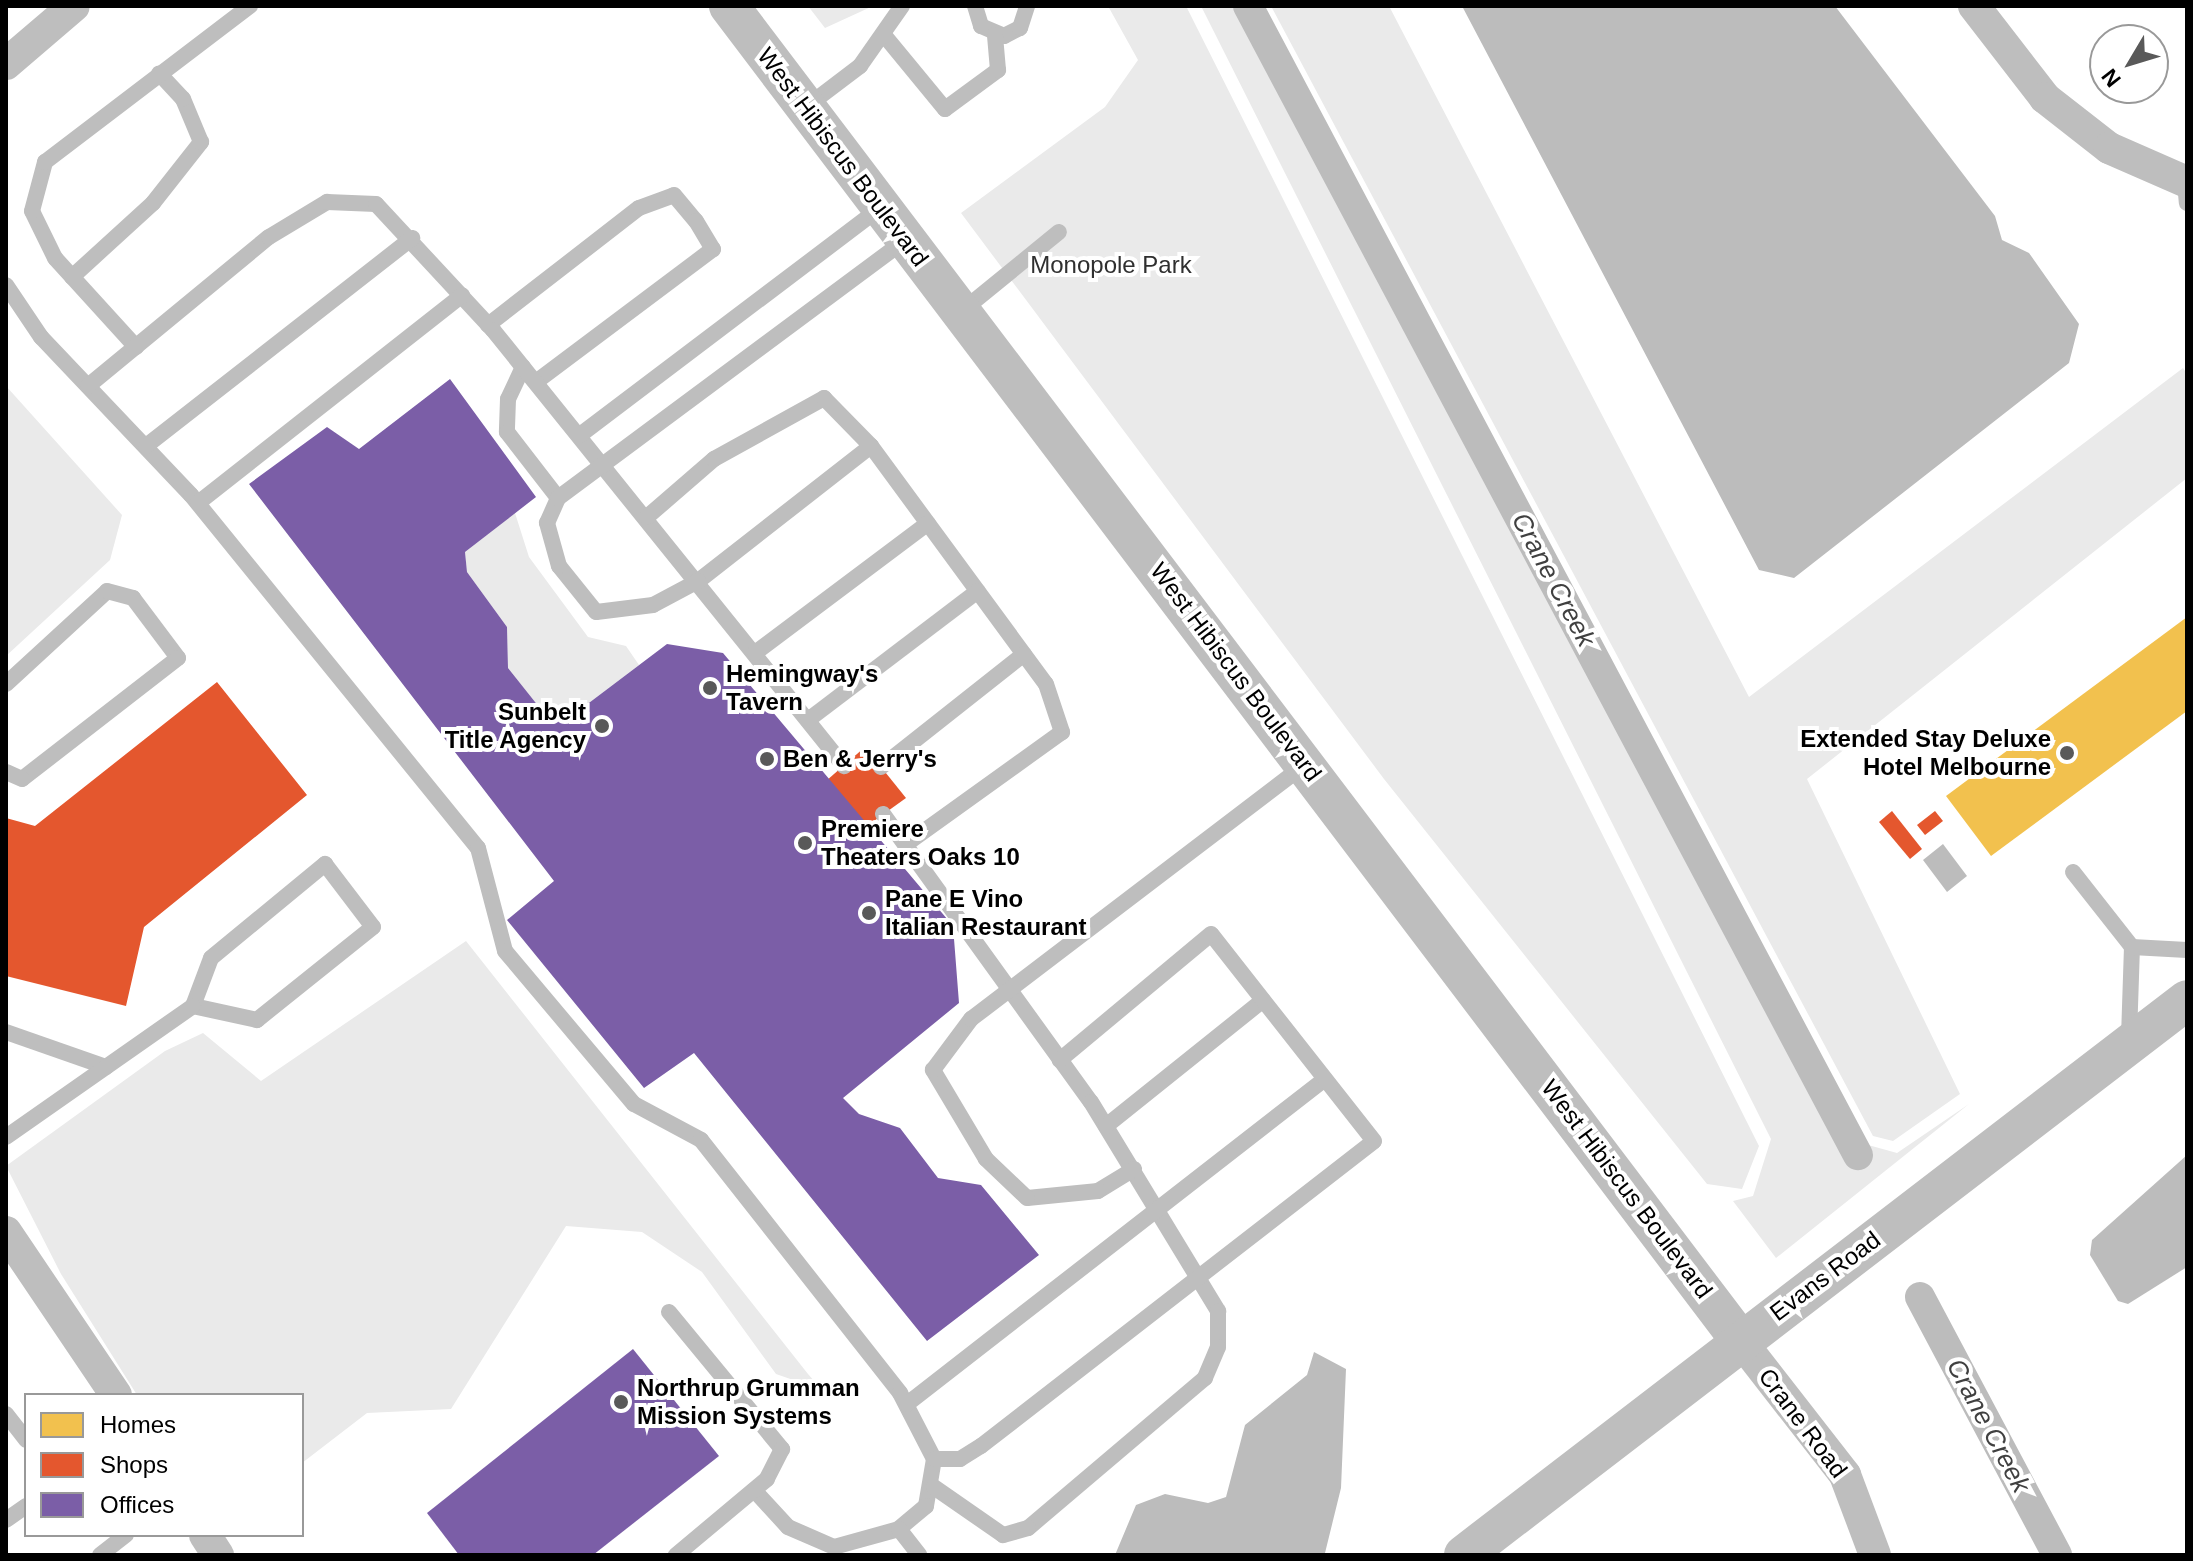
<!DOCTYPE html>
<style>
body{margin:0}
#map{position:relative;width:2193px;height:1561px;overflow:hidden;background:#fff;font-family:Arial,sans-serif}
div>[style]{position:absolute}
.green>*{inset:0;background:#eaeaea}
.water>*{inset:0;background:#bcbcbc}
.homes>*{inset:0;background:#f2c14e}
.shops>*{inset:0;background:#e4572e}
.offices>*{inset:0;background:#7b5ea7}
.canal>*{height:30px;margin:-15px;padding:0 15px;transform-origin:15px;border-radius:15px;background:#bcbcbc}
.service>*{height:16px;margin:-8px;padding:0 8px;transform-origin:8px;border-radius:8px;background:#bebebe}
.minor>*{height:32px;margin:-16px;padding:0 16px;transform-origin:16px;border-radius:16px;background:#bebebe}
.tertiary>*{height:40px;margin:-20px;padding:0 20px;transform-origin:20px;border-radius:20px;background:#bebebe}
.dots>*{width:22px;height:22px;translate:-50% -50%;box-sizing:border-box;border:4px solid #fff;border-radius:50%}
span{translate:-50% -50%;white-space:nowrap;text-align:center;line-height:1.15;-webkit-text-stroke:8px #fff;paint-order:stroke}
.street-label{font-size:24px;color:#000}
.park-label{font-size:24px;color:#2f2f2f}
.poi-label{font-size:24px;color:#000;font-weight:700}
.left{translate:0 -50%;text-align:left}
.right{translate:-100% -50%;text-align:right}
.water-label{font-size:26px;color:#404040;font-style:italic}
.frame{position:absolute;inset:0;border:8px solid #000;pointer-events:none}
.legend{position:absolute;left:24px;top:1393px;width:280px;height:144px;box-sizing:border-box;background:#fff;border:2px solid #999;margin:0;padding:10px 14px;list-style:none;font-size:24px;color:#000}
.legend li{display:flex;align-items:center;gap:16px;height:40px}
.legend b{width:40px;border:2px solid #999}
.north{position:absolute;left:2089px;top:24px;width:80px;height:80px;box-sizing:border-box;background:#fff;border:2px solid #999;border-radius:50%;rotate:232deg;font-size:22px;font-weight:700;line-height:32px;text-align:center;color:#000}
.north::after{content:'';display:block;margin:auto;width:28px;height:36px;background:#595959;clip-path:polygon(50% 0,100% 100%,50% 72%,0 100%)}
</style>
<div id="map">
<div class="green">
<div style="clip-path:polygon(808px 6px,873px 6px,825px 28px)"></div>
<div style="clip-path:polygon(1108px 6px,1186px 6px,1759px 1146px,1742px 1189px,1707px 1184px,1384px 779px,961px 213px,1105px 107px,1138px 60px)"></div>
<div style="clip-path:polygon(1201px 6px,1255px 6px,1861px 1143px,1897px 1153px,1969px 1104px,1776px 1258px,1733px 1201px,1753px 1196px,1771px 1139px)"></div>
<div style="clip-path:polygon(1271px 6px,1389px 6px,1749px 697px,2183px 368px,2187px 374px,2187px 478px,1807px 779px,1960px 1094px,1893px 1141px,1873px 1136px)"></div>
<div style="clip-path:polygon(6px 386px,122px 515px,110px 560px,6px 656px)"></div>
<div style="clip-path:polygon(515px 513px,529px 557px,588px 637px,626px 646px,639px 665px,569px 718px,547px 717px,508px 668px,507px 627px,467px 572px,465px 552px)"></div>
<div style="clip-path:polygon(466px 941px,808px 1374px,822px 1390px,776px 1374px,702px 1272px,642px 1232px,566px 1226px,451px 1409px,367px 1413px,302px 1463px,302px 1395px,137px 1395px,61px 1274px,6px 1166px,165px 1051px,203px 1033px,261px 1081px)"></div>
</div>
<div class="water">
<div style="clip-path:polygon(1462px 6px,1835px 6px,1995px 216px,2002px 240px,2029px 253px,2079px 324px,2069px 363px,1794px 578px,1759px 570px)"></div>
<div style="clip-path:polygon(1943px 844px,1967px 876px,1947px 892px,1923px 860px)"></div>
<div style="clip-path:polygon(2187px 1155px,2187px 1267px,2128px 1304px,2118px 1301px,2090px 1255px,2092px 1240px)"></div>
<div style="clip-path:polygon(1314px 1352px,1346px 1369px,1341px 1488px,1325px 1553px,1115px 1555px,1136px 1505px,1165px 1494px,1208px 1503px,1226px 1497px,1245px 1425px,1307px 1375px)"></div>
</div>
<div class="homes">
<div style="clip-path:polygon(2187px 617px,2187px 711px,1991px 856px,1946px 796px)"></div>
</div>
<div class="shops">
<div style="clip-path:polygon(217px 682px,307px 795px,144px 927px,126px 1006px,6px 976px,6px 818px,35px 826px)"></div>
<div style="clip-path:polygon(865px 747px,906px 798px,867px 826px,826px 781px)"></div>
<div style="clip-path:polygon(1892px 811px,1922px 849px,1910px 859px,1879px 822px)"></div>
<div style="clip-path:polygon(1935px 811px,1943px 821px,1925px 835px,1917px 825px)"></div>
</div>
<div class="offices">
<div style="clip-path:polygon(450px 379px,536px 497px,465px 552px,467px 572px,507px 627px,508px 668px,547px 717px,569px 718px,667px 644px,723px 653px,953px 926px,959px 1003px,843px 1098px,859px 1114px,900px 1128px,938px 1178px,981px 1185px,1039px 1255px,927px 1341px,694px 1053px,644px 1088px,507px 920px,554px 881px,249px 484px,327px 427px,359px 449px)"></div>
<div style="clip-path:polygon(633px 1349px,719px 1456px,593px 1555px,459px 1555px,427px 1513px)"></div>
</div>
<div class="canal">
<div style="left:1248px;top:6px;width:1301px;rotate:62.04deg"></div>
<div style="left:1920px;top:1297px;width:292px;rotate:62deg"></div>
</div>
<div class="service">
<div style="left:975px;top:6px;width:21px;rotate:73deg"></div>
<div style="left:981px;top:26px;width:25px;rotate:23deg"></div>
<div style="left:1004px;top:36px;width:18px;rotate:-27deg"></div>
<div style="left:1020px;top:28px;width:23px;rotate:-72deg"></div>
<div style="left:884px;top:35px;width:96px;rotate:50.5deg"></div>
<div style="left:945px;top:109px;width:66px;rotate:-36.3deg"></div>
<div style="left:998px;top:70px;width:35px;rotate:-95deg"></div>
<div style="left:806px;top:107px;width:68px;rotate:-37.2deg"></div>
<div style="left:860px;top:66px;width:73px;rotate:-55deg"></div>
<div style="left:2185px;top:182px;width:21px;rotate:85deg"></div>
<div style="left:72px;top:277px;width:110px;rotate:-42.4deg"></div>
<div style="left:153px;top:203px;width:78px;rotate:-51.8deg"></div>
<div style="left:201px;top:142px;width:47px;rotate:-112.7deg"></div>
<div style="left:183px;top:99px;width:35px;rotate:-133deg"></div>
<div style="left:6px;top:285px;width:63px;rotate:56.1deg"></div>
<div style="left:41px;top:337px;width:218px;rotate:46.5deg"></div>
<div style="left:191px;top:495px;width:455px;rotate:50.9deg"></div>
<div style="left:478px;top:848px;width:106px;rotate:75.3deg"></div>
<div style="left:505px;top:951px;width:200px;rotate:49.9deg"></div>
<div style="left:634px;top:1104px;width:76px;rotate:28.2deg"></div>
<div style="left:701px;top:1140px;width:322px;rotate:51.8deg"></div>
<div style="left:900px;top:1393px;width:74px;rotate:62.7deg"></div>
<div style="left:934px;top:1459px;width:48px;rotate:99.7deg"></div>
<div style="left:926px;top:1506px;width:35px;rotate:140deg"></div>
<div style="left:899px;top:1529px;width:67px;rotate:164.5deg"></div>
<div style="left:834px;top:1547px;width:50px;rotate:-156.5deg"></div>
<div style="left:788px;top:1527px;width:50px;rotate:-132.6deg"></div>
<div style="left:962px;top:311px;width:125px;rotate:-39.2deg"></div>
<div style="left:488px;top:325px;width:191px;rotate:-37.8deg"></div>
<div style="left:639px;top:208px;width:37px;rotate:-20deg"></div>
<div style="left:674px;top:195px;width:34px;rotate:50deg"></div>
<div style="left:696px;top:221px;width:33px;rotate:59deg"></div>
<div style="left:713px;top:249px;width:221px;rotate:143.1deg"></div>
<div style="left:136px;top:347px;width:120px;rotate:-132.3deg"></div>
<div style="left:55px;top:258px;width:52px;rotate:-116.1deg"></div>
<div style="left:32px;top:211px;width:51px;rotate:-75.1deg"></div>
<div style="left:45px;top:162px;width:258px;rotate:-37.3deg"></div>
<div style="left:523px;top:367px;width:35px;rotate:115deg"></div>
<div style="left:508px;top:399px;width:33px;rotate:92deg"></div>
<div style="left:507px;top:432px;width:83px;rotate:52.3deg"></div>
<div style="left:88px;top:386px;width:234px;rotate:-39.5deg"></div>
<div style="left:269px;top:237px;width:68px;rotate:-31.1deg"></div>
<div style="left:327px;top:202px;width:49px;rotate:2.3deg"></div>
<div style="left:376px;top:204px;width:172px;rotate:47.1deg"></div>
<div style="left:493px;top:330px;width:560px;rotate:51.16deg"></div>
<div style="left:580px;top:435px;width:378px;rotate:-37.1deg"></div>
<div style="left:146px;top:446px;width:338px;rotate:-38deg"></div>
<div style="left:871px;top:446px;width:219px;rotate:142deg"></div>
<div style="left:698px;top:581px;width:51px;rotate:151.9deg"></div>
<div style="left:653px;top:605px;width:57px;rotate:173deg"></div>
<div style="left:596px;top:612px;width:59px;rotate:-128.8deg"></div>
<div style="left:559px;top:566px;width:45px;rotate:-105.6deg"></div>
<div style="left:547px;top:523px;width:27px;rotate:-66deg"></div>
<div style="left:558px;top:498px;width:432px;rotate:-36.6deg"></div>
<div style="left:198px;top:503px;width:336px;rotate:-38.2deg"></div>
<div style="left:647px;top:517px;width:89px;rotate:-40.9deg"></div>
<div style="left:714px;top:459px;width:126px;rotate:-29deg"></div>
<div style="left:824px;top:398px;width:67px;rotate:45.6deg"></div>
<div style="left:871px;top:446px;width:295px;rotate:53.7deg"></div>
<div style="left:1046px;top:684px;width:51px;rotate:71.6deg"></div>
<div style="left:1062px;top:732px;width:192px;rotate:144.3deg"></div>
<div style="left:755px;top:653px;width:216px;rotate:-36.9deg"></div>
<div style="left:6px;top:684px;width:137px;rotate:-42.6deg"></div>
<div style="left:107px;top:591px;width:27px;rotate:15deg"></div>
<div style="left:133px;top:598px;width:75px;rotate:53.1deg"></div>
<div style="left:178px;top:658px;width:197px;rotate:142.2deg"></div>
<div style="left:22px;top:779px;width:17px;rotate:-156deg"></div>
<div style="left:808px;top:720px;width:213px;rotate:-37.2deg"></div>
<div style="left:881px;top:767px;width:182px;rotate:-38.3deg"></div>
<div style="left:883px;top:814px;width:355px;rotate:54.2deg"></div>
<div style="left:1091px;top:1102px;width:245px;rotate:58.7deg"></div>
<div style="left:1218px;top:1311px;width:36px;rotate:90deg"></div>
<div style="left:1218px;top:1347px;width:34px;rotate:113deg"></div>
<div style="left:1205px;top:1378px;width:232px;rotate:139.7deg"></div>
<div style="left:1028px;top:1528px;width:26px;rotate:164deg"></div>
<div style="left:1003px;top:1535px;width:84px;rotate:-145.2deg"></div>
<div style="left:325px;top:864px;width:79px;rotate:52.7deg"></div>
<div style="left:373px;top:927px;width:149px;rotate:141.3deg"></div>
<div style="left:257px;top:1020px;width:66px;rotate:-167.7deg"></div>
<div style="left:193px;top:1006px;width:51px;rotate:-69.4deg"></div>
<div style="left:211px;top:958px;width:148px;rotate:-39.5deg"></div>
<div style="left:2073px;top:872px;width:95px;rotate:51.8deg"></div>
<div style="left:6px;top:1032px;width:106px;rotate:19.3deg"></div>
<div style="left:2129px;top:1037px;width:90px;rotate:-88.1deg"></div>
<div style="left:2132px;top:947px;width:55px;rotate:3.1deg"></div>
<div style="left:1106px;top:1126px;width:201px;rotate:-38.7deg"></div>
<div style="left:6px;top:1137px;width:228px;rotate:-35deg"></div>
<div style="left:1134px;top:1169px;width:42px;rotate:148.6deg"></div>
<div style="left:1098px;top:1191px;width:71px;rotate:174.4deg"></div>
<div style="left:1027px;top:1198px;width:57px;rotate:-136.4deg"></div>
<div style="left:986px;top:1159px;width:104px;rotate:-120.8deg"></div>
<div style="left:933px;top:1070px;width:64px;rotate:-53.3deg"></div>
<div style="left:971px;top:1019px;width:421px;rotate:-37.3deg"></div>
<div style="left:669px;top:1312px;width:178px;rotate:50.5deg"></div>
<div style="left:782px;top:1449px;width:34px;rotate:117deg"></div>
<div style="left:767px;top:1479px;width:119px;rotate:140.1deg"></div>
<div style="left:907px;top:1404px;width:529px;rotate:-37.87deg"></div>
<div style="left:6px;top:1414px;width:33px;rotate:52deg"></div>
<div style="left:934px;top:1459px;width:26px"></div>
<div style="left:960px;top:1459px;width:25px;rotate:-32deg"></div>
<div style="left:981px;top:1446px;width:497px;rotate:-37.8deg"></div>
<div style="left:1374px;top:1141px;width:263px;rotate:-128.2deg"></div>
<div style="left:1211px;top:934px;width:197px;rotate:140.2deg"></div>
<div style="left:6px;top:1520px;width:24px;rotate:-35deg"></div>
<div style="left:899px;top:1529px;width:33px;rotate:52deg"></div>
<div style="left:100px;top:1555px;width:33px;rotate:-38deg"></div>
</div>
<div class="minor">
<div style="left:1974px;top:6px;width:116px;rotate:52.3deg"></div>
<div style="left:2045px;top:98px;width:81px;rotate:38deg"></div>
<div style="left:2109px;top:148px;width:85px;rotate:23.6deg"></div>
<div style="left:6px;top:64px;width:89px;rotate:-40.5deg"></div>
<div style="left:6px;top:1232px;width:197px;rotate:56deg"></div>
<div style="left:1740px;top:1340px;width:171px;rotate:52.1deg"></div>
<div style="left:1845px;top:1475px;width:85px;rotate:69.4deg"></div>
<div style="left:205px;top:1535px;width:24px;rotate:57deg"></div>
</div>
<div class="tertiary">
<div style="left:729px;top:6px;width:1674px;rotate:52.84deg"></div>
<div style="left:1464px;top:1555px;width:911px;rotate:-37.51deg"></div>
</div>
<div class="dots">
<div style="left:710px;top:688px;background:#595959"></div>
<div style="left:602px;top:726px;background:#595959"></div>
<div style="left:2067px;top:753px;background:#595959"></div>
<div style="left:767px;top:759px;background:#595959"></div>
<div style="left:805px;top:843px;background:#595959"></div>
<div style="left:869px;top:913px;background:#595959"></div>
<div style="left:621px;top:1402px;background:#595959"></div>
</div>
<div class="street-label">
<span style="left:843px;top:157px;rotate:53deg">West Hibiscus Boulevard</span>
<span style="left:1236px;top:672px;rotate:53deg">West Hibiscus Boulevard</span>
<span style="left:1627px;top:1189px;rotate:53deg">West Hibiscus Boulevard</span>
<span style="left:1825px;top:1276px;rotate:-37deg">Evans Road</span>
<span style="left:1803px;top:1423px;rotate:53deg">Crane Road</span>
</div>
<div class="park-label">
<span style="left:1111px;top:265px">Monopole Park</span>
</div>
<div class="poi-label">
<span class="left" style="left:726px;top:688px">Hemingway's<br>Tavern</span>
<span class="right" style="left:586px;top:726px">Sunbelt<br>Title Agency</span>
<span class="right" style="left:2051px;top:753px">Extended Stay Deluxe<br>Hotel Melbourne</span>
<span class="left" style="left:783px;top:759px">Ben &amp; Jerry's</span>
<span class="left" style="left:821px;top:843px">Premiere<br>Theaters Oaks 10</span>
<span class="left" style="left:885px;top:913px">Pane E Vino<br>Italian Restaurant</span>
<span class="left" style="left:637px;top:1402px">Northrup Grumman<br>Mission Systems</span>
</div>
<div class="water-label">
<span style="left:1553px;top:580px;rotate:62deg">Crane Creek</span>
<span style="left:1988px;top:1426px;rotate:62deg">Crane Creek</span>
</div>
<div class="frame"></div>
<ul class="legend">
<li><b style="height:22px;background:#f2c14e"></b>Homes</li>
<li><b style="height:22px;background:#e4572e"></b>Shops</li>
<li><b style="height:22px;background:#7b5ea7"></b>Offices</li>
</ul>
<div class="north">N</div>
</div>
